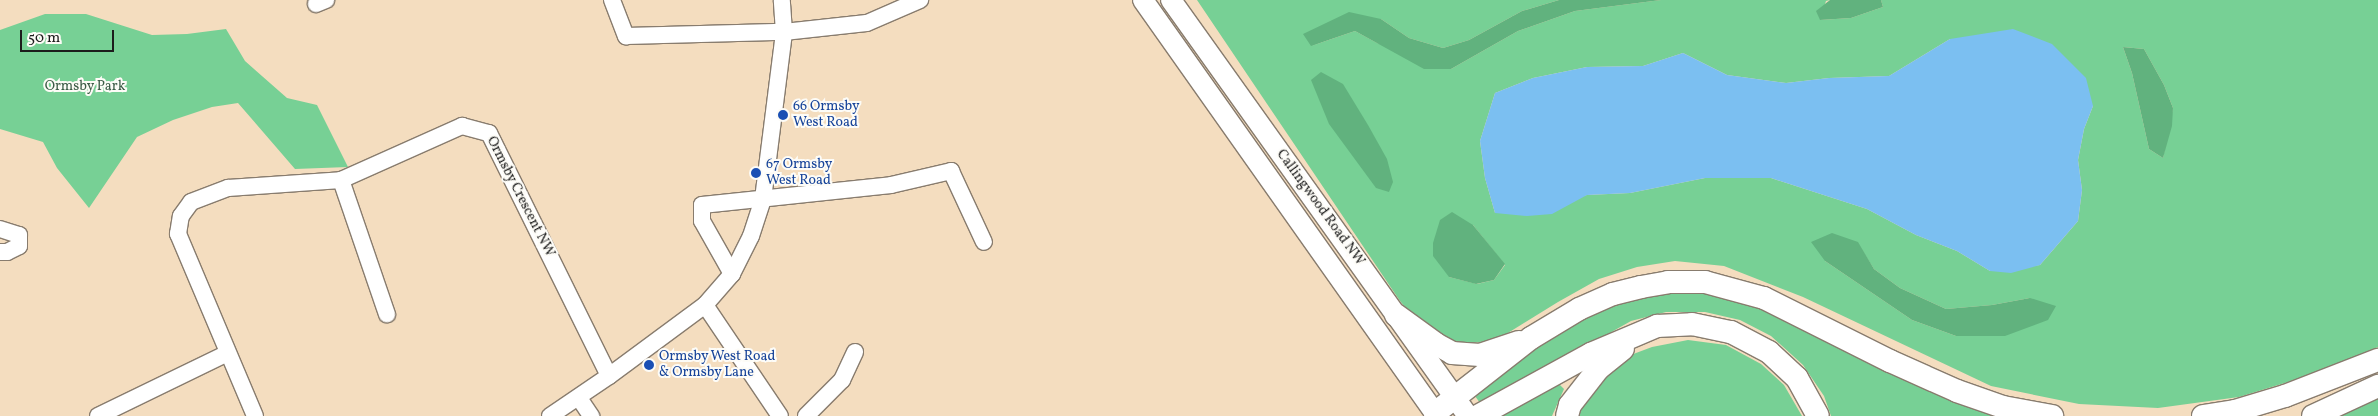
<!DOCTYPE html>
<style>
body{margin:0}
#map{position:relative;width:2378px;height:416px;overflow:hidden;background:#f4ddbf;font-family:Vollkorn,serif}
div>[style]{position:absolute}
.green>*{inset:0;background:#77d095}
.forest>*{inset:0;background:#61b27e}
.water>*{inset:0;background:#7bbff1}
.roads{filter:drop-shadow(1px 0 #887c6e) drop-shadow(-1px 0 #887c6e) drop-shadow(0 1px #887c6e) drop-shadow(0 -1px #887c6e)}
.minor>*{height:16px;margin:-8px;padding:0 8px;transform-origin:8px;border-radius:8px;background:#fff}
.major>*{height:20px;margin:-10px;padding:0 10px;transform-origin:10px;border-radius:10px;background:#fff}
.highway>*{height:22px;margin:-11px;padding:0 11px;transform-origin:11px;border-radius:11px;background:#fff}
.dots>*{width:14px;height:14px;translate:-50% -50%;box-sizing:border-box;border:2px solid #fdfcf7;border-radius:50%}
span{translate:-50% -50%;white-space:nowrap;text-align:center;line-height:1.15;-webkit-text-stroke:4px #fdfcf7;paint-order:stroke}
.park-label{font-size:14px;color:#3c5b46}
.transit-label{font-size:14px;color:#164399}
.left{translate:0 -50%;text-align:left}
.street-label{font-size:14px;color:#1c1c1c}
.scale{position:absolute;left:20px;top:30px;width:94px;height:22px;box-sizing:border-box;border:2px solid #1c1c1c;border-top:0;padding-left:6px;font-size:15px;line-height:18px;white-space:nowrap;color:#1c1c1c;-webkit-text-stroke:4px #fdfcf7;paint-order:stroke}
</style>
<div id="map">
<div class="green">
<div style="clip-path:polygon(evenodd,1197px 0,1559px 0,1522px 11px,1469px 40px,1443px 48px,1409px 38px,1381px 19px,1311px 46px,1355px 31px,1377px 43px,1451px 69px,1518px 31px,1575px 11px,1661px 0,1830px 0,1826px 1px,1820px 20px,1851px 18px,1883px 7px,1881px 0,2378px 0,2378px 347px,2314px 374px,2239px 397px,2158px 408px,2079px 404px,1991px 386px,1803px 297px,1724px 266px,1675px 261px,1637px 267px,1599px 279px,1558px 302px,1503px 336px,1488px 341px,1463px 344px,1436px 335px,1415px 319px,1400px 301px,1197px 0,1950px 39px,2093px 106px,2084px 129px,2078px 160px,2082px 190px,2078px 221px,2040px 265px,1990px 271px,1957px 251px,1916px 235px,1867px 209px,1771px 178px,1705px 178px,1630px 193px,1587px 195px,1495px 213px,1485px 178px,1480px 141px,1495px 93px,1533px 78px,1587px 67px,1643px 66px,1683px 53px,1727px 75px,1786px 83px,1829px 78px,1889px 76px,1950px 39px,1197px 0,2123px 47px,2144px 49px,2164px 85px,2173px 108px,2163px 158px,2149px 149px,2132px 73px,2123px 47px,1197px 0,1473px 225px,1505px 265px,1494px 280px,1477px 284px,1449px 277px,1473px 225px,1197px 0,1857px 242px,1874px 269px,1900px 288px,1946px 309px,1992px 305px,2030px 298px,1956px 336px,1912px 320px,1825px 261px,1857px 242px)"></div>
<div style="clip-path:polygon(45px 14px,86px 14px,152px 35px,187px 34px,226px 29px,245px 61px,287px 98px,317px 105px,348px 167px,295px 169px,238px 103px,212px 107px,173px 120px,137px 137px,89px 208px,57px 168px,43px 142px,0 129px,0 30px)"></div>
<div style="clip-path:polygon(1660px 289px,1706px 289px,1757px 305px,2023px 416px,1831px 416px,1824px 396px,1803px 365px,1771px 336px,1740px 320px,1705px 312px,1666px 312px,1631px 321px,1487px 402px,1480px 403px,1475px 396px,1477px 391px,1574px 322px,1615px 302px)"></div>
<div style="clip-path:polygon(1688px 340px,1726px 345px,1761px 364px,1784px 385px,1802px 416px,1575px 416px,1620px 359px,1652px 347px)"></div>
<div style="clip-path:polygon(1559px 384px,1564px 389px,1552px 416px,1496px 416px)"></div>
<div style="clip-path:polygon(2378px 397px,2378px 416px,2337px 416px)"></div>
</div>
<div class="forest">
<div style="clip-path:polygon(1559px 0,1661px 0,1575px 11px,1518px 31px,1451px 69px,1424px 69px,1355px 31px,1311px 46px,1303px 34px,1349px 12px,1381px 19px,1409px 38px,1443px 48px,1469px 40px,1522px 11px)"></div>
<div style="clip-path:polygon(1830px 0,1881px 0,1883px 7px,1851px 18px,1820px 20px,1816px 11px)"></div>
<div style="clip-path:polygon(2123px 47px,2144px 49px,2164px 85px,2173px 108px,2172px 126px,2163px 158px,2149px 149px,2132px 73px)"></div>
<div style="clip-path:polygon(1321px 72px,1343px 84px,1368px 125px,1387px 159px,1393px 182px,1389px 192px,1376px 188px,1329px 124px,1311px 80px)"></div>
<div style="clip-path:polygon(1452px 212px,1473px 225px,1505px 264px,1494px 280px,1476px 284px,1449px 277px,1433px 256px,1433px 243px,1440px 220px)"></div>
<div style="clip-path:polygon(1832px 233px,1858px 242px,1874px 269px,1900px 288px,1946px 309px,1992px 305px,2030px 298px,2056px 306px,2048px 320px,2005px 336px,1956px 336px,1912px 320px,1825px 261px,1811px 242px)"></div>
</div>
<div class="water">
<div style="clip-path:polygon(2013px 29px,2052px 44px,2086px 78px,2093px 106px,2084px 129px,2078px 160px,2082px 190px,2078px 221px,2040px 265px,2011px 273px,1990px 271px,1957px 251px,1916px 235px,1867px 209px,1771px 178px,1705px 178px,1630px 193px,1587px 195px,1552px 214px,1527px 216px,1495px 213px,1485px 178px,1480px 141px,1495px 93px,1533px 78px,1587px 67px,1643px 66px,1683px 53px,1727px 75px,1786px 83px,1829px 78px,1889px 76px,1950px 39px)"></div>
</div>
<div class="roads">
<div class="minor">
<div style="left:612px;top:0;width:39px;rotate:69deg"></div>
<div style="left:626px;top:36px;width:158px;rotate:-1.5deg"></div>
<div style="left:784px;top:32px;width:83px;rotate:-6.2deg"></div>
<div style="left:867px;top:23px;width:58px;rotate:-23.5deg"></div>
<div style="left:316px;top:4px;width:11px;rotate:-22deg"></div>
<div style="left:341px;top:180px;width:142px;rotate:71.1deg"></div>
<div style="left:0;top:229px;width:20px;rotate:18deg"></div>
<div style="left:19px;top:235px;width:11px;rotate:90deg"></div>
<div style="left:19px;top:246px;width:13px;rotate:153deg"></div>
<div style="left:7px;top:252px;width:7px;rotate:180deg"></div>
<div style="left:732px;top:274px;width:61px;rotate:-119.5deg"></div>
<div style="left:702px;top:221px;width:16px;rotate:-90deg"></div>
<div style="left:702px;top:205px;width:190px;rotate:-6deg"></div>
<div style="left:891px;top:185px;width:62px;rotate:-13.1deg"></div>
<div style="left:951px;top:171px;width:78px;rotate:65.1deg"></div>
<div style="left:705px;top:305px;width:134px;rotate:56deg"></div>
<div style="left:579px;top:398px;width:22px;rotate:56deg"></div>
<div style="left:98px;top:416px;width:144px;rotate:-25.9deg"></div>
<div style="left:255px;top:416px;width:198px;rotate:-112.9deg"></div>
<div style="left:178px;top:234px;width:18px;rotate:-81deg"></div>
<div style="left:181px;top:216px;width:17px;rotate:-54deg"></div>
<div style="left:191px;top:202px;width:40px;rotate:-21deg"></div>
<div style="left:228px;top:188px;width:113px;rotate:-4deg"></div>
<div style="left:341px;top:180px;width:133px;rotate:-24.1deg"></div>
<div style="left:462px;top:126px;width:28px;rotate:15deg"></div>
<div style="left:489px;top:133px;width:271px;rotate:63.7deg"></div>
<div style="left:550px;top:416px;width:71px;rotate:-34.1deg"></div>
<div style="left:609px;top:376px;width:119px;rotate:-36.5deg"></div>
<div style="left:705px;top:305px;width:41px;rotate:-48.9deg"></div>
<div style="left:732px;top:274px;width:42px;rotate:-63.4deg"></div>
<div style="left:751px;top:236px;width:39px;rotate:-72deg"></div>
<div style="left:763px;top:199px;width:168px;rotate:-82.8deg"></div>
<div style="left:784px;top:32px;width:32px;rotate:-94deg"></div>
<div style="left:806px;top:416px;width:51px;rotate:-45deg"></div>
<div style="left:842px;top:380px;width:31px;rotate:-65deg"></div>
</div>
<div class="major">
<div style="left:1143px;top:0;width:509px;rotate:54.75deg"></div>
<div style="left:1171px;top:0;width:511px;rotate:54.48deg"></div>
</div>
<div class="highway">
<div style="left:1396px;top:315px;width:49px;rotate:35.9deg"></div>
<div style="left:1436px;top:344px;width:18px;rotate:29deg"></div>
<div style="left:1452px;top:353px;width:28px;rotate:4deg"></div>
<div style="left:1480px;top:355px;width:41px;rotate:-18.4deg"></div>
<div style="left:1435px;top:413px;width:122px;rotate:-38deg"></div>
<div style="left:1531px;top:338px;width:56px;rotate:-31.1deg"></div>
<div style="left:1579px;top:309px;width:37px;rotate:-24deg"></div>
<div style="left:1613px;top:294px;width:29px;rotate:-14deg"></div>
<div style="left:1641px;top:287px;width:27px;rotate:-10deg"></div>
<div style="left:1668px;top:282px;width:37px"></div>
<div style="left:1705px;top:282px;width:61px;rotate:15.2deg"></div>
<div style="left:1764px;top:298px;width:141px;rotate:26.6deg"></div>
<div style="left:1890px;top:361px;width:73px;rotate:24.1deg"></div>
<div style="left:1957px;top:391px;width:49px;rotate:19.2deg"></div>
<div style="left:2003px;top:407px;width:50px;rotate:10.4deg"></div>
<div style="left:1478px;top:416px;width:129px;rotate:-28.8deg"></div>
<div style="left:1591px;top:354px;width:72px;rotate:-23deg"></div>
<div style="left:1657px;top:326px;width:35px;rotate:-3deg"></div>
<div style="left:1692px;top:324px;width:40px;rotate:12deg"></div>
<div style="left:1731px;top:332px;width:43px;rotate:27.8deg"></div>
<div style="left:1769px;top:352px;width:38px;rotate:43deg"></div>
<div style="left:1797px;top:378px;width:43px;rotate:61.1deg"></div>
<div style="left:1567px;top:416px;width:11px;rotate:-75deg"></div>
<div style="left:1570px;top:405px;width:46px;rotate:-52.1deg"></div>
<div style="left:1598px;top:369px;width:32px;rotate:-39deg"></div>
<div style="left:2203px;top:416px;width:32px;rotate:-9deg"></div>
<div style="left:2235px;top:411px;width:52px;rotate:-16.7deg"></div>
<div style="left:2285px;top:396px;width:100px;rotate:-21.2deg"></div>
<div style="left:2313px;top:416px;width:72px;rotate:-24.8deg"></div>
</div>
</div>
<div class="dots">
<div style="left:783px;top:115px;background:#1a4fb4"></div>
<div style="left:756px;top:173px;background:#1a4fb4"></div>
<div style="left:649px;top:365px;background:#1a4fb4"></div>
</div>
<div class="park-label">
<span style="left:85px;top:87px">Ormsby Park</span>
</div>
<div class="transit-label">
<span class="left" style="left:793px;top:115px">66 Ormsby<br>West Road</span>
<span class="left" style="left:766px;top:173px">67 Ormsby<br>West Road</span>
<span class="left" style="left:659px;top:365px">Ormsby West Road<br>&amp; Ormsby Lane</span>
</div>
<div class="street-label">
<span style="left:520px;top:197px;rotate:63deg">Ormsby Crescent NW</span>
<span style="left:1320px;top:208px;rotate:54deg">Callingwood Road NW</span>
</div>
<div class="scale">50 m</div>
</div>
